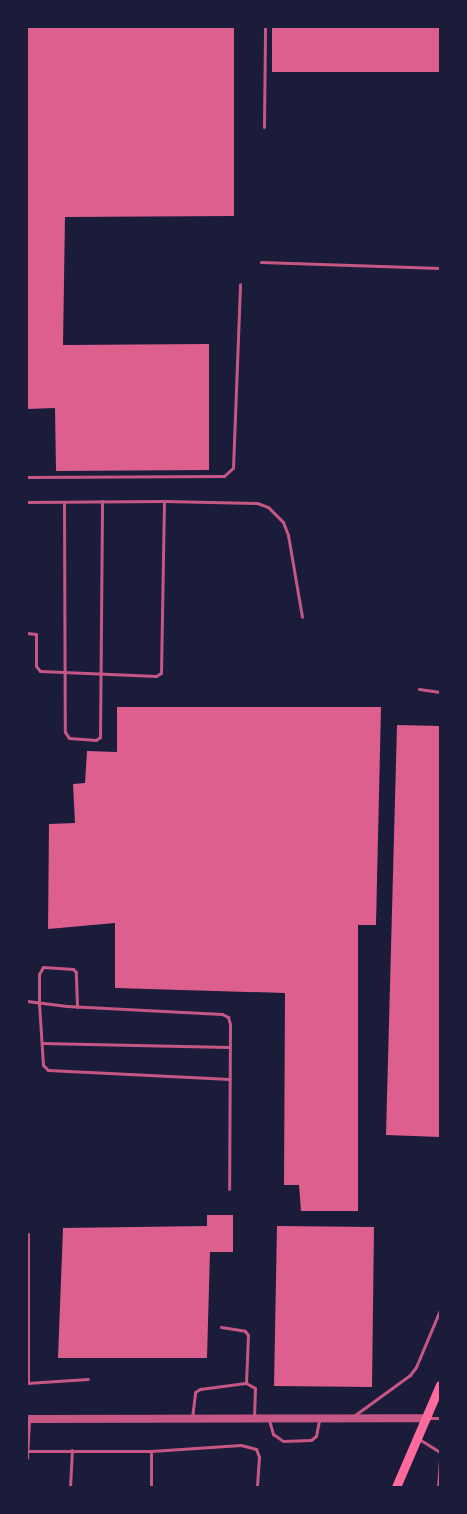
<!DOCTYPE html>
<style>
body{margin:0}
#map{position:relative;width:467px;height:1514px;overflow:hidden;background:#1b1b3a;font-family:"Sofia Sans Condensed",sans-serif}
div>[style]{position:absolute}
.building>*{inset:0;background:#dd5f8e}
.service>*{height:3px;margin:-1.5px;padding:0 1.5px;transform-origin:1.5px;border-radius:1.5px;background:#c65784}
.tertiary>*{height:8px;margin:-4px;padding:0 4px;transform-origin:4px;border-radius:4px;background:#c65784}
.secondary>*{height:9px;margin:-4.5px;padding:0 4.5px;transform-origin:4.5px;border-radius:4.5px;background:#ff6b9d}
span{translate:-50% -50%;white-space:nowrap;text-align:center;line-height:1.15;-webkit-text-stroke:4.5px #1b1b3a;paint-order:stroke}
.frame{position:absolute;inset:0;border:28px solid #1b1b3a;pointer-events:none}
</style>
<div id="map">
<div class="building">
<div style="clip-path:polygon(27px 27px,234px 27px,234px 216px,65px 217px,63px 345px,209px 344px,209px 470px,56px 471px,55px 408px,27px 409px)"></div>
<div style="clip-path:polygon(272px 27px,440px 27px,440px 72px,272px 72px)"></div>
<div style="clip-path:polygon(117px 707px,381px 707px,376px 925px,358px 925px,358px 1211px,301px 1211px,299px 1185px,284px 1185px,285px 993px,115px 988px,115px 923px,48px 929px,49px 824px,75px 823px,73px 784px,85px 783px,87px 751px,117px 752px)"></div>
<div style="clip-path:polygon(397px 725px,440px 726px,440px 1137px,386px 1135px)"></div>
<div style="clip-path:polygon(207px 1215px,233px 1215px,233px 1252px,210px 1252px,207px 1358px,58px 1358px,63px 1228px,207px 1226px)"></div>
<div style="clip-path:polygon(277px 1226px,374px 1227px,372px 1387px,274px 1386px)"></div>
</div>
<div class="service">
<div style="left:264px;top:127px;width:100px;rotate:-89.4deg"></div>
<div style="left:261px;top:262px;width:179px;rotate:1.9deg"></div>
<div style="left:27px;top:477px;width:197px;rotate:-0.3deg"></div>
<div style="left:224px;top:476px;width:12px;rotate:-42deg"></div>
<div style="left:233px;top:468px;width:184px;rotate:-87.8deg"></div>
<div style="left:27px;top:502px;width:137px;rotate:-0.4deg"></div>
<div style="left:164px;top:501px;width:93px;rotate:1.2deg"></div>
<div style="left:257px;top:503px;width:12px;rotate:20deg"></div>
<div style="left:268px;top:507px;width:21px;rotate:45deg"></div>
<div style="left:283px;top:522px;width:14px;rotate:69deg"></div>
<div style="left:288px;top:535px;width:83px;rotate:80.3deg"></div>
<div style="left:64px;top:502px;width:230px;rotate:89.8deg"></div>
<div style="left:65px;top:732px;width:7px;rotate:56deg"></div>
<div style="left:69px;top:738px;width:27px;rotate:4deg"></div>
<div style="left:96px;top:740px;width:5px;rotate:-37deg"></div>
<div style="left:100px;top:737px;width:236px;rotate:-89.5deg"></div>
<div style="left:27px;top:633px;width:9px;rotate:6deg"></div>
<div style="left:36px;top:634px;width:32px;rotate:90deg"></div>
<div style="left:36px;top:666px;width:6px;rotate:51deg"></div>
<div style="left:40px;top:671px;width:116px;rotate:2.5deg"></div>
<div style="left:156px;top:676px;width:6px;rotate:-31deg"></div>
<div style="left:161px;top:673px;width:172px;rotate:-89deg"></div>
<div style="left:419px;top:689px;width:21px;rotate:8deg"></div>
<div style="left:27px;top:1001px;width:40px;rotate:7.1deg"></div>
<div style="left:67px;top:1006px;width:155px;rotate:3deg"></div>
<div style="left:222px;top:1014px;width:7px;rotate:27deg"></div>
<div style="left:228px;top:1017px;width:7px;rotate:74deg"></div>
<div style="left:230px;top:1024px;width:165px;rotate:90.3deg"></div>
<div style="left:77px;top:1007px;width:35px;rotate:-92deg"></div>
<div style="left:76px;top:972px;width:4px;rotate:-135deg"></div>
<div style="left:73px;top:969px;width:30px;rotate:-176deg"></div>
<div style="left:43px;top:967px;width:8px;rotate:120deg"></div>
<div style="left:39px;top:974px;width:29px;rotate:90deg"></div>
<div style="left:39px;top:1003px;width:62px;rotate:86.3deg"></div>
<div style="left:43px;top:1065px;width:7px;rotate:45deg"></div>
<div style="left:48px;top:1070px;width:182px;rotate:2.8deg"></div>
<div style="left:42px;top:1043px;width:187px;rotate:1.2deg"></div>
<div style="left:28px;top:1234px;width:149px;rotate:90deg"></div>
<div style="left:221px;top:1327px;width:24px;rotate:9deg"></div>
<div style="left:245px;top:1331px;width:5px;rotate:53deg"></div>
<div style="left:248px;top:1335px;width:48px;rotate:92.4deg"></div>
<div style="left:27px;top:1383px;width:61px;rotate:-3.8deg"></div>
<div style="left:355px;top:1415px;width:68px;rotate:-36deg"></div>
<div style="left:410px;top:1375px;width:10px;rotate:-53deg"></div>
<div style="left:416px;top:1367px;width:62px;rotate:-67.2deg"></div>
<div style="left:192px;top:1418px;width:26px;rotate:-83deg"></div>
<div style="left:195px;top:1392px;width:6px;rotate:-31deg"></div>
<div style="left:200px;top:1389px;width:46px;rotate:-7.4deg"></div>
<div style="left:246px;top:1383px;width:10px;rotate:29deg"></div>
<div style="left:255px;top:1388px;width:30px;rotate:92deg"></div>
<div style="left:427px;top:1418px;width:13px"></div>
<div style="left:269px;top:1420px;width:15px;rotate:74deg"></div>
<div style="left:273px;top:1434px;width:12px;rotate:35deg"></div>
<div style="left:283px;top:1441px;width:28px;rotate:-2deg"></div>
<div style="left:311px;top:1440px;width:6px;rotate:-39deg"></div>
<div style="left:316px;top:1436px;width:16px;rotate:-79deg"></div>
<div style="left:419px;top:1439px;width:25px;rotate:32deg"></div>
<div style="left:29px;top:1451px;width:122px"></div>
<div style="left:151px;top:1451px;width:90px;rotate:-3.8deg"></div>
<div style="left:241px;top:1445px;width:16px;rotate:15deg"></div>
<div style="left:256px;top:1449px;width:9px;rotate:69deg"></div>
<div style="left:259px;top:1457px;width:30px;rotate:94deg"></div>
<div style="left:151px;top:1451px;width:36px;rotate:90deg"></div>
<div style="left:27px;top:1458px;width:37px;rotate:-87deg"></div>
<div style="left:70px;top:1487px;width:37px;rotate:-87deg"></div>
<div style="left:438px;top:1487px;width:27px;rotate:-86deg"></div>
</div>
<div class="tertiary">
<div style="left:27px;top:1419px;width:398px;rotate:-0.1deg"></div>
</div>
<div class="secondary">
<div style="left:396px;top:1487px;width:111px;rotate:-66.7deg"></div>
</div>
<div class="frame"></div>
</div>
